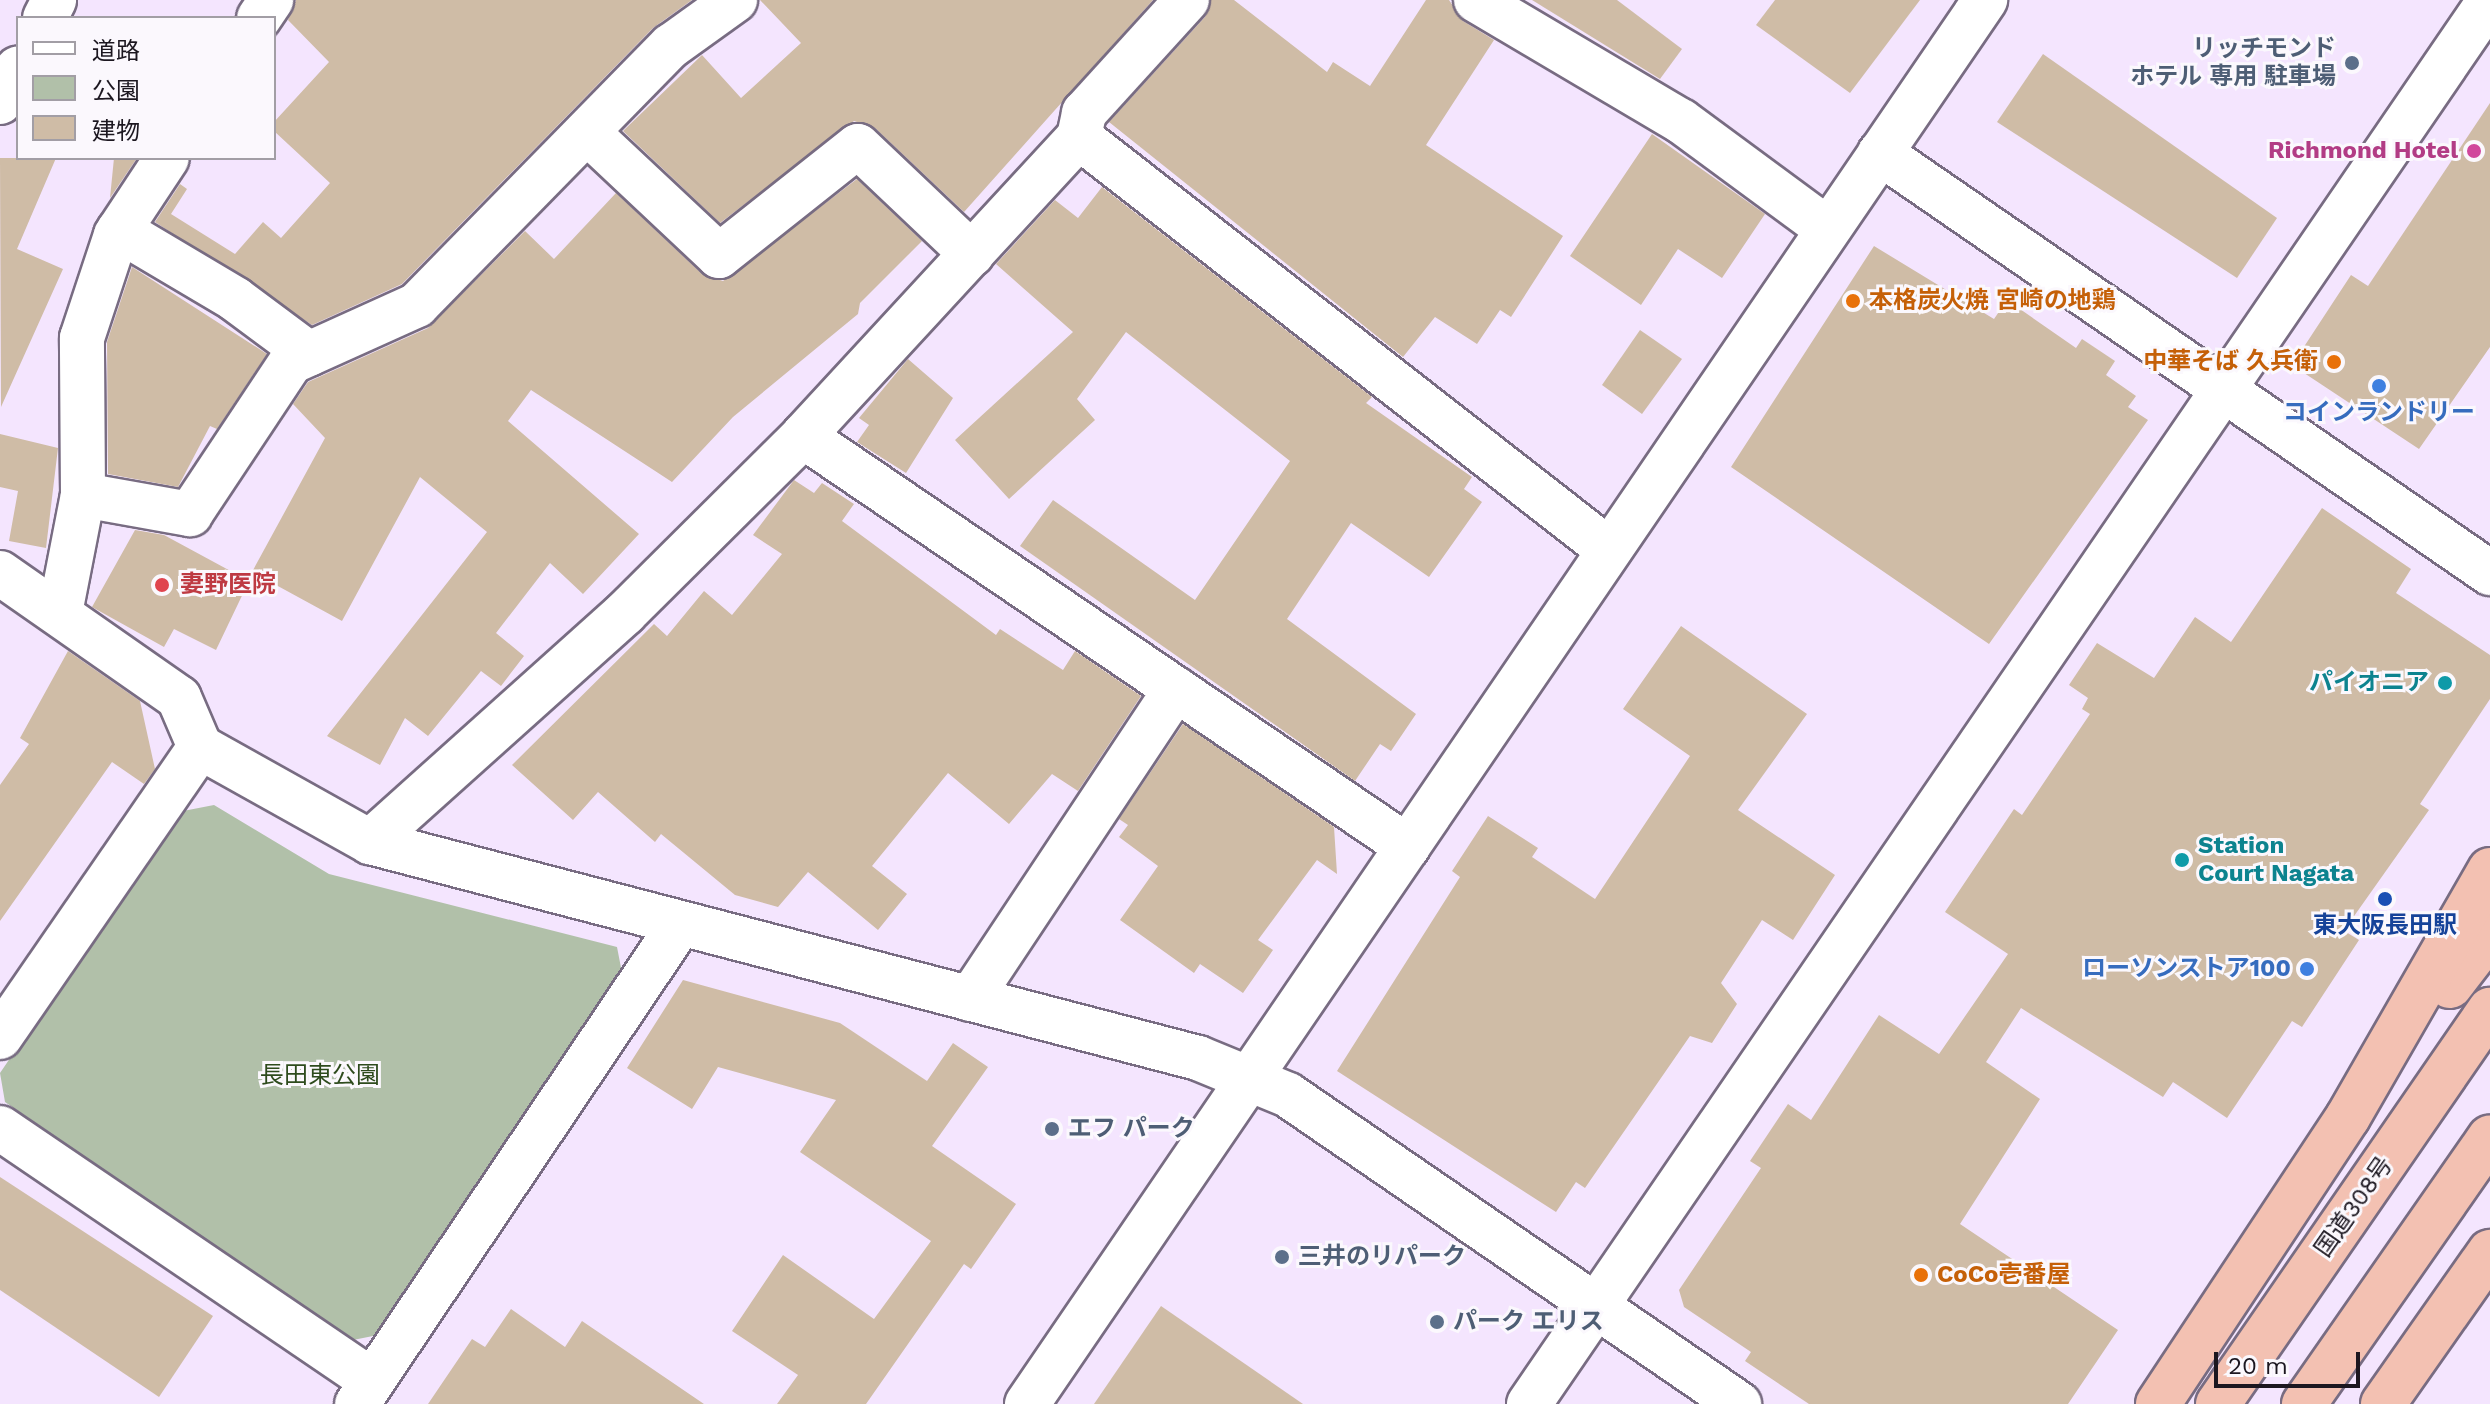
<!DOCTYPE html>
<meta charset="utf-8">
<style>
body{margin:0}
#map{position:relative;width:2490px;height:1404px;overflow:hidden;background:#f4e5fe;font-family:"Work Sans","Noto Sans JP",sans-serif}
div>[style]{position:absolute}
.green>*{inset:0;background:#b1c0a9}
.building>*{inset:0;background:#cfbca6}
.roads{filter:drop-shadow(2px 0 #786c82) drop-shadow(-2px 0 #786c82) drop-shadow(0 2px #786c82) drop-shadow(0 -2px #786c82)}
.minor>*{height:44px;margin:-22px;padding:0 22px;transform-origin:22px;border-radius:22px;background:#fff}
.highway>*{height:44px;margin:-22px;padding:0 22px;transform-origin:22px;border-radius:22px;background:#f3c1b2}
.dots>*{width:22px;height:22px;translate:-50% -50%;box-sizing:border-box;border:4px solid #fbf8fd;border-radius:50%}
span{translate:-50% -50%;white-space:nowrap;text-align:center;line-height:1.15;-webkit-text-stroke:6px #fbf8fd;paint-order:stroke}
.service-label{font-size:24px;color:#4e5e75;font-weight:700}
.right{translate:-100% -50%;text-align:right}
.left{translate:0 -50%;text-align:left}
.hotel-label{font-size:24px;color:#b23c85;font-weight:700}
.food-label{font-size:24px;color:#c56008;font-weight:700}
.shop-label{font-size:24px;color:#366cbe;font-weight:700}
.health-label{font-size:24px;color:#be3a42;font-weight:700}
.culture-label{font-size:24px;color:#0d838f;font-weight:700}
.transit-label{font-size:24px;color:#164399;font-weight:700}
.park-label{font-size:24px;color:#2e4b1d}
.street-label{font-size:24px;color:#1c1720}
.legend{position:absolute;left:16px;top:16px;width:260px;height:144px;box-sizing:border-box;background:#fbf8fd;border:2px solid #a29ea5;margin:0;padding:10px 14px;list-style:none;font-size:24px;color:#1c1720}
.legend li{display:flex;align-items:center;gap:16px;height:40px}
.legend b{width:40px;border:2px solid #a29ea5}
.scale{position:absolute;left:2214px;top:1352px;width:146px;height:36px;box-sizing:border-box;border:4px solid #1c1720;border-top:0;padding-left:10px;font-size:24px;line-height:28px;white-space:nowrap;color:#1c1720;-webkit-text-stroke:6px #fbf8fd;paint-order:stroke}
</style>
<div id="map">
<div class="green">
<div style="clip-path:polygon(214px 805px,329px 874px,617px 947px,623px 978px,388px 1333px,353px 1340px,5px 1102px,0 1073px,178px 812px)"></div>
</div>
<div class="building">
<div style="clip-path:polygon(296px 0,692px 0,653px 28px,402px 284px,312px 325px,155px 222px,180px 184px,187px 189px,171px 214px,235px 254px,263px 222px,281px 238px,330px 183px,274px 131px,274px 122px,329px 62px,288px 20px)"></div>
<div style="clip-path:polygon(760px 0,1153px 0,964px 212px,875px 128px,854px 121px,720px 223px,623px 131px,702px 55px,741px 98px,801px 43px)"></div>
<div style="clip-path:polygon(1211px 0,1234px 0,1327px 72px,1333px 62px,1370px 86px,1426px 0,1449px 0,1463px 21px,1494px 40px,1426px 145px,1563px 236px,1511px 317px,1500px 310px,1477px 344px,1435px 317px,1403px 357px,1109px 122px,1205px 17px)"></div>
<div style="clip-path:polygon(1532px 0,1617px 0,1682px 49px,1660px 79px)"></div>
<div style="clip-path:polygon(1775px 0,1920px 0,1850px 93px,1756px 25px)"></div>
<div style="clip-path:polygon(2043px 54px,2277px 218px,2237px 278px,1997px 122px)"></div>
<div style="clip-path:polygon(2490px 103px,2490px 347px,2419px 449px,2292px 365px,2351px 275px,2368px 286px)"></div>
<div style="clip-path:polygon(1652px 134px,1765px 214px,1722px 278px,1678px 249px,1641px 305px,1570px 256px)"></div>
<div style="clip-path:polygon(0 158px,56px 158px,17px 249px,63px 269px,1px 407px)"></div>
<div style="clip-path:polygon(114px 158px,137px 158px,110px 198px)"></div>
<div style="clip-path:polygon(857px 179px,922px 241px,860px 303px,858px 314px,733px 417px,672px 482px,531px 390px,508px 421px,639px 534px,583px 594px,550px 563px,496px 633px,524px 656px,501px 686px,481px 671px,428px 736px,405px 718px,380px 765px,327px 736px,487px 532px,420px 477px,342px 621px,252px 572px,325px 438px,293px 404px,308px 382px,428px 328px,525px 231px,554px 259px,616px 193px,702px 274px,723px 281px)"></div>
<div style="clip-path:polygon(1102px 187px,1372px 397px,1366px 403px,1472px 477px,1464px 489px,1482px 502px,1429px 577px,1351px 523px,1287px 619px,1416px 714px,1391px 751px,1380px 744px,1355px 781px,1020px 546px,1053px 500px,1195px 600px,1290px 461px,1126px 332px,1077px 399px,1095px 420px,1009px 499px,955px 440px,1073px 332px,996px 264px,1055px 200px,1078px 218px)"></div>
<div style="clip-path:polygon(1874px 246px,1994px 319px,2007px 300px,2076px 348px,2082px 339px,2115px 361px,2106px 375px,2136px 396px,2128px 407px,2148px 420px,1989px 644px,1731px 467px)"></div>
<div style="clip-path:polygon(132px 267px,267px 354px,217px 429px,210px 426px,178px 487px,108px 474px,107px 342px)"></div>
<div style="clip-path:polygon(1640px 330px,1682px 359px,1642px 414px,1602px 385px)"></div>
<div style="clip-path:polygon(908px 359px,953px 398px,906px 473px,857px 442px,869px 425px,859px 418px)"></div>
<div style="clip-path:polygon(0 434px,58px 448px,46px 548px,9px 541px,18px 491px,0 487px)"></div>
<div style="clip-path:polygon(794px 480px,814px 493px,822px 483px,854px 504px,842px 521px,996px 635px,1000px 629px,1063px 670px,1075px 651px,1141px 696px,1078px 791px,1052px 774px,1009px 824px,948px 773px,872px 866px,907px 894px,878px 930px,808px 872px,778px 907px,735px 895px,661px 834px,655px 842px,598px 792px,573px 820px,512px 765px,654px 624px,667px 636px,704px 591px,732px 615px,782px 554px,753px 535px)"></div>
<div style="clip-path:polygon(2322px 508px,2411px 569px,2396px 593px,2490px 655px,2490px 699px,2420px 804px,2429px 810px,2352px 919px,2346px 932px,2359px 940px,2302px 1027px,2292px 1021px,2227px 1118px,2173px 1082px,2163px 1097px,2021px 1008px,1986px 1062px,2040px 1099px,1960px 1224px,2118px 1330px,2068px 1404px,1809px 1404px,1745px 1361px,1751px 1352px,1684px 1307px,1679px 1290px,1761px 1168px,1750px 1161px,1788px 1104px,1811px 1120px,1879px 1015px,1939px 1054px,2008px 954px,1945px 912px,2014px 809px,2022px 815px,2090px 714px,2082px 709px,2088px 698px,2069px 685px,2097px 643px,2154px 678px,2195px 617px,2231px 642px)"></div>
<div style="clip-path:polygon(135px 530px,164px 535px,249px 581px,216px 650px,174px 629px,164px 647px,92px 607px)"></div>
<div style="clip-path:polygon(1681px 626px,1807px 714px,1738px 810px,1835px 875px,1793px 940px,1762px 920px,1721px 983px,1737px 1004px,1712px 1043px,1690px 1036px,1585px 1188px,1576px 1182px,1556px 1212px,1337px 1071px,1460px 877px,1452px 871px,1488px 816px,1538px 848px,1532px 857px,1595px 899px,1690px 756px,1623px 709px)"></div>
<div style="clip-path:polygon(68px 651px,140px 701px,155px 769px,144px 784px,112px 762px,0 921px,0 785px,29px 744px,20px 738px)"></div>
<div style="clip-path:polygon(1183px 724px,1334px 827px,1337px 874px,1317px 860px,1258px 940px,1273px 950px,1243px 993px,1200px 964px,1194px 973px,1120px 920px,1158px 866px,1119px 837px,1128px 825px,1119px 819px)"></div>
<div style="clip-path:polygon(683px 980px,840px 1023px,927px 1081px,953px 1043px,988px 1067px,932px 1146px,1016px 1204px,971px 1269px,964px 1264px,866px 1404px,777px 1404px,798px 1375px,732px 1331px,783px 1255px,874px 1319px,931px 1241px,800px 1152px,836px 1100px,718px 1067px,692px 1109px,627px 1068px)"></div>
<div style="clip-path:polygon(0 1177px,213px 1316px,159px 1397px,0 1290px)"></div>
<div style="clip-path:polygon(1161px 1306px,1303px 1404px,1094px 1404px)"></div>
<div style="clip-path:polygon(511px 1309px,565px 1347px,582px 1321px,704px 1404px,428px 1404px,472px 1339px,485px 1347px)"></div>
</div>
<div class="roads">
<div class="minor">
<div style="left:1476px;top:0;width:238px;rotate:30.6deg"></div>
<div style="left:1681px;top:121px;width:180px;rotate:36.4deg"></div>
<div style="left:45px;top:18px;width:20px;rotate:-63deg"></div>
<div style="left:259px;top:18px;width:22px;rotate:-56deg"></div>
<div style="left:0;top:102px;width:38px;rotate:-62deg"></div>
<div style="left:587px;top:132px;width:181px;rotate:43.2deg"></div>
<div style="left:719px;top:256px;width:177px;rotate:-38.4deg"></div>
<div style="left:858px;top:146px;width:157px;rotate:43.5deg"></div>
<div style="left:1079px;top:137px;width:672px;rotate:37.93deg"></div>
<div style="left:1880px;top:153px;width:741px;rotate:34.55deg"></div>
<div style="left:119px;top:230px;width:135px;rotate:30.7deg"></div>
<div style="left:235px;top:299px;width:92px;rotate:36.6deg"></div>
<div style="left:803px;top:436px;width:731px;rotate:34.19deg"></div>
<div style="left:83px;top:495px;width:109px;rotate:10.1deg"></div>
<div style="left:190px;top:514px;width:182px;rotate:-56.4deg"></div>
<div style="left:291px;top:362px;width:138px;rotate:-24.3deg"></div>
<div style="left:417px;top:305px;width:363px;rotate:-45.6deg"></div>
<div style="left:671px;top:46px;width:79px;rotate:-35.7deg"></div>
<div style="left:0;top:573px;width:218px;rotate:34.9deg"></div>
<div style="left:179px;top:698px;width:53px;rotate:66.8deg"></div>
<div style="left:200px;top:747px;width:195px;rotate:29.2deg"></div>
<div style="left:370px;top:842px;width:856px;rotate:14.62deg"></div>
<div style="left:1198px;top:1058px;width:97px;rotate:22.3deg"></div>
<div style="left:1288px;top:1095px;width:547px;rotate:34.42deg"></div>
<div style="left:60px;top:613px;width:120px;rotate:-79deg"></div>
<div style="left:83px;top:495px;width:157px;rotate:-90.4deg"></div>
<div style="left:82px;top:338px;width:108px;rotate:-71.7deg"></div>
<div style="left:116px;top:235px;width:92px;rotate:-56.5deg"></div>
<div style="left:370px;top:842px;width:343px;rotate:-41.9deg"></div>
<div style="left:625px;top:613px;width:251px;rotate:-44.8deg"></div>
<div style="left:803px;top:436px;width:407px;rotate:-47.3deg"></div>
<div style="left:1079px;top:137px;width:25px;rotate:-78deg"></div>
<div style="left:1084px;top:113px;width:153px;rotate:-47.7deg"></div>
<div style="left:970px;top:999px;width:372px;rotate:-56.4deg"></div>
<div style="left:0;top:1037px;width:352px;rotate:-55.4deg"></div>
<div style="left:0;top:1128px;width:450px;rotate:34.2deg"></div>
<div style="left:357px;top:1404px;width:575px;rotate:-56.06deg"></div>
<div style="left:1027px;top:1404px;width:1700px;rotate:-55.69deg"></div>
<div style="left:1529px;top:1404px;width:1701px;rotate:-55.61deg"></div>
</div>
<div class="highway">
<div style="left:2450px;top:986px;width:66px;rotate:-52.4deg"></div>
<div style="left:2158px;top:1404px;width:344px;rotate:-56.5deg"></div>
<div style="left:2348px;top:1117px;width:285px;rotate:-60.1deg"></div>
<div style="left:2218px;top:1404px;width:479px;rotate:-55.4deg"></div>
<div style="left:2304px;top:1404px;width:325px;rotate:-55.1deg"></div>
<div style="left:2383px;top:1404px;width:186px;rotate:-54.9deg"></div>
</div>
</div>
<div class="dots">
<div style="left:2352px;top:63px;background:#5c6f8a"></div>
<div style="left:2474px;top:151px;background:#d1479c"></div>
<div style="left:1853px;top:301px;background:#e8710a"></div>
<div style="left:2334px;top:362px;background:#e8710a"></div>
<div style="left:2379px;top:386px;background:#3f7fe0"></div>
<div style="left:162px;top:585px;background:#e0444e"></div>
<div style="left:2445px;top:683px;background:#0f9aa8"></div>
<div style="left:2182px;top:860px;background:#0f9aa8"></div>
<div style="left:2385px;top:899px;background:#1a4fb4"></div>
<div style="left:2307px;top:969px;background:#3f7fe0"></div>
<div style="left:1052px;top:1129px;background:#5c6f8a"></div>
<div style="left:1282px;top:1257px;background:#5c6f8a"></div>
<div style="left:1921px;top:1275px;background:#e8710a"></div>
<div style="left:1437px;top:1322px;background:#5c6f8a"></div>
</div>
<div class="service-label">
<span class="right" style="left:2336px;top:63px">リッチモンド<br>ホテル 専用 駐車場</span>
<span class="left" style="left:1068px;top:1129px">エフ パーク</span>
<span class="left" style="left:1298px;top:1257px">三井のリパーク</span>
<span class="left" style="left:1453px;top:1322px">パーク エリス</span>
</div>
<div class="hotel-label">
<span class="right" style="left:2458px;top:151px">Richmond Hotel</span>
</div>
<div class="food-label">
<span class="left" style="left:1869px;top:301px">本格炭火焼 宮崎の地鶏</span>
<span class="right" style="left:2318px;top:362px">中華そば 久兵衛</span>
<span class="left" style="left:1937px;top:1275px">CoCo壱番屋</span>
</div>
<div class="shop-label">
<span style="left:2379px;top:413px">コインランドリー</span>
<span class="right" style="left:2291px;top:969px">ローソンストア100</span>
</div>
<div class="health-label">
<span class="left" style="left:180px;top:585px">妻野医院</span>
</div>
<div class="culture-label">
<span class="right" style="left:2429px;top:683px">パイオニア</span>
<span class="left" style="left:2198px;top:860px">Station<br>Court Nagata</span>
</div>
<div class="transit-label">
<span style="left:2385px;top:926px">東大阪長田駅</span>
</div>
<div class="park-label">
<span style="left:320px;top:1076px">長田東公園</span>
</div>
<div class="street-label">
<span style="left:2354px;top:1207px;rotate:-55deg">国道308号</span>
</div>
<ul class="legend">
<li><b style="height:10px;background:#fff"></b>道路</li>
<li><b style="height:22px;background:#b1c0a9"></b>公園</li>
<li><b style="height:22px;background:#cfbca6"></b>建物</li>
</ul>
<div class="scale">20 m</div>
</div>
